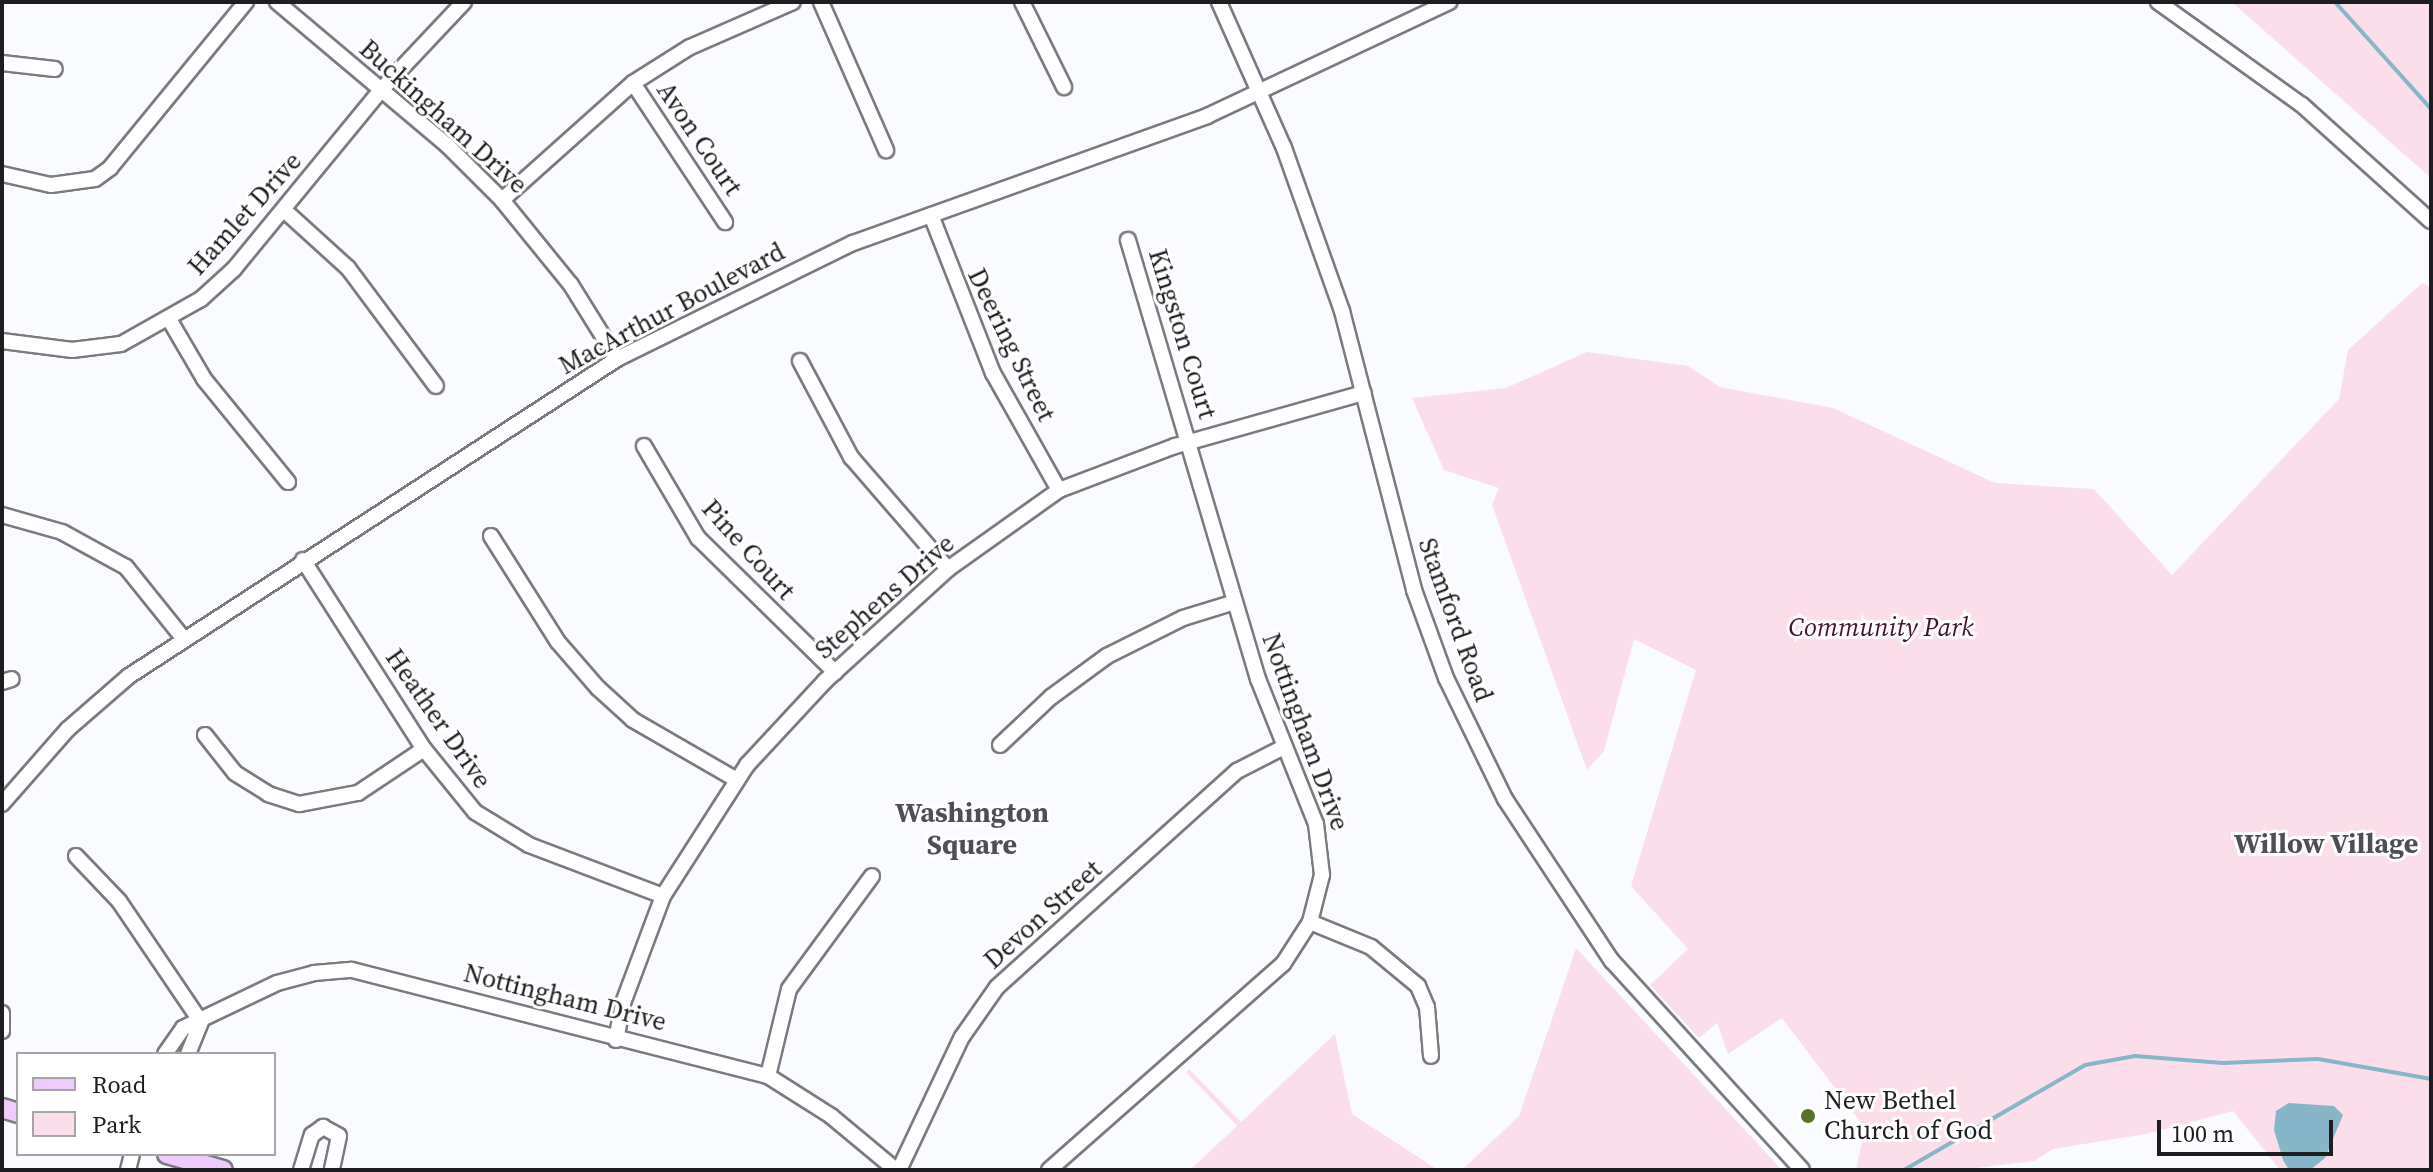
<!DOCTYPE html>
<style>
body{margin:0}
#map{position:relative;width:2433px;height:1172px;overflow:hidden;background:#fafbfe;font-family:"Source Serif 4",serif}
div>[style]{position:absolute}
.green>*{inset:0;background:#fcdeeb}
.water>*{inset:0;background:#86b6c7}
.stream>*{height:4px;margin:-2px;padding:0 2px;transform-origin:2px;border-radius:2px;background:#86b6c7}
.roads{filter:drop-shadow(2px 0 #7a7a82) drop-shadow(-2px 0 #7a7a82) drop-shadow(0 2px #7a7a82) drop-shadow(0 -2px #7a7a82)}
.minor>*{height:14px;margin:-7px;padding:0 7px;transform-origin:7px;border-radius:7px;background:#fff}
.major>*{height:18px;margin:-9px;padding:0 9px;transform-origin:9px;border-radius:9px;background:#f0c9fd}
.dots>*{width:22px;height:22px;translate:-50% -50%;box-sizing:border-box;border:4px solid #fff;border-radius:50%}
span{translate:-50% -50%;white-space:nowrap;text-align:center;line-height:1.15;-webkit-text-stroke:6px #fff;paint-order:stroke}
.street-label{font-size:26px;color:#1e1e22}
.park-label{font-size:26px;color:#46122f;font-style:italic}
.poi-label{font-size:26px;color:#1e1e22}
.left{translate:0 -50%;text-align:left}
.neighbourhood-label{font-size:28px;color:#4e4e56;font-weight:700}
.frame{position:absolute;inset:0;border:4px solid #1e1e22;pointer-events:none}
.legend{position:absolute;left:16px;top:1052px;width:260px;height:104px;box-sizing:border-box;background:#fff;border:2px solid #a5a5a7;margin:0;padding:10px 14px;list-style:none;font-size:24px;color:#1e1e22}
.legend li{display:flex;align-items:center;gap:16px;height:40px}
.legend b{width:40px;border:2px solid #a5a5a7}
.scale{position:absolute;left:2157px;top:1120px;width:176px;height:36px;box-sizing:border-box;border:4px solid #1e1e22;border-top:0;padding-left:10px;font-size:24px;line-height:28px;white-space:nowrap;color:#1e1e22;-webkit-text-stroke:6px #fff;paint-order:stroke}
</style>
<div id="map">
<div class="green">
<div style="clip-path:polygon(2230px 2px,2431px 2px,2431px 178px,2234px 4px)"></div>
<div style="clip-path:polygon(2422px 283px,2431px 287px,2431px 1170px,2280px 1170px,2233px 1111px,2146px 1134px,2053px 1149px,2034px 1161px,1959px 1170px,1856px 1170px,1865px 1128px,1782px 1018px,1728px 1054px,1717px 1023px,1699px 1038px,1650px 985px,1688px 949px,1631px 886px,1696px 670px,1634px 639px,1604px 751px,1587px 770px,1492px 505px,1499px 488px,1444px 470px,1412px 398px,1506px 388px,1587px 352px,1688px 366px,1720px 387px,1833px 408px,1995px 483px,2094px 489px,2172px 575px,2339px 399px,2348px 350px)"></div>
<div style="clip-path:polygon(1576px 948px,1782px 1170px,1462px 1170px,1519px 1116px)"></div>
<div style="clip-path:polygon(1335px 1034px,1352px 1114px,1438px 1170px,1190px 1170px,1237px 1126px,1186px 1072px,1189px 1069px,1241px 1122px)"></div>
</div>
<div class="water">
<div style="clip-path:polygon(2289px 1103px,2334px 1106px,2343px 1115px,2325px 1158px,2310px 1170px,2289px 1170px,2283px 1160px,2274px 1130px,2276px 1111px)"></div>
</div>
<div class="stream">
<div style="left:2335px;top:2px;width:144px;rotate:48.1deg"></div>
<div style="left:1904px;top:1170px;width:209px;rotate:-30.1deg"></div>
<div style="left:2085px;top:1065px;width:51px;rotate:-10.2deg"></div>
<div style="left:2135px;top:1056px;width:88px;rotate:4.5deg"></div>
<div style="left:2223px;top:1063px;width:95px;rotate:-2.4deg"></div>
<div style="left:2318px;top:1059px;width:115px;rotate:10deg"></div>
</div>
<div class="roads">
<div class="minor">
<div style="left:277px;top:2px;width:222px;rotate:40.1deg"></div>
<div style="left:447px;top:145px;width:78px;rotate:45deg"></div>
<div style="left:502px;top:200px;width:109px;rotate:50.9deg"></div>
<div style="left:571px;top:285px;width:87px;rotate:58.1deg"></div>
<div style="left:821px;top:2px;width:162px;rotate:66.3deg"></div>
<div style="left:1022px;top:2px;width:95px;rotate:63.7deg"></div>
<div style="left:1219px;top:2px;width:160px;rotate:66deg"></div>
<div style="left:1284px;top:148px;width:173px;rotate:70.4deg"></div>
<div style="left:1342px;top:311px;width:288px;rotate:75.5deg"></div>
<div style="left:1414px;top:590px;width:94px;rotate:70deg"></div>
<div style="left:1446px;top:678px;width:135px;rotate:64deg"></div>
<div style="left:1505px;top:799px;width:194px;rotate:56.6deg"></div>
<div style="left:1612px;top:961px;width:282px;rotate:47.7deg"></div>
<div style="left:2158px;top:2px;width:177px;rotate:35.6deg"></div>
<div style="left:2302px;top:105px;width:173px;rotate:42deg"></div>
<div style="left:2px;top:63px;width:53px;rotate:6.5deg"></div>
<div style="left:633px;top:83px;width:167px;rotate:56.5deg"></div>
<div style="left:2px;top:174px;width:50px;rotate:12.7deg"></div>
<div style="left:51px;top:185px;width:44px;rotate:-7.8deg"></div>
<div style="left:95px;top:179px;width:19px;rotate:-36deg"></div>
<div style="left:110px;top:168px;width:215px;rotate:-50.7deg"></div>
<div style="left:502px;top:200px;width:176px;rotate:-41.8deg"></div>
<div style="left:633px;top:83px;width:67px;rotate:-32.3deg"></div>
<div style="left:690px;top:47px;width:112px;rotate:-23.6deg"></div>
<div style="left:284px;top:210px;width:86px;rotate:42.2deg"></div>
<div style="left:348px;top:268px;width:147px;rotate:53.3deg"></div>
<div style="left:931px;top:215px;width:170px;rotate:68.6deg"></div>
<div style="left:993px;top:373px;width:134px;rotate:60.6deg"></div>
<div style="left:169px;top:319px;width:69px;rotate:59.7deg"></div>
<div style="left:204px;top:379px;width:133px;rotate:50.8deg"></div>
<div style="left:2px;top:341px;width:71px;rotate:7.3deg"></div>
<div style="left:72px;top:350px;width:49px;rotate:-7deg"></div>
<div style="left:121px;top:344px;width:92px;rotate:-29.4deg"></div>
<div style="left:201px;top:299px;width:45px;rotate:-42.3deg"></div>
<div style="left:234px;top:269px;width:232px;rotate:-50.6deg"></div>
<div style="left:381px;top:90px;width:121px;rotate:-46.7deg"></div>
<div style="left:800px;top:361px;width:109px;rotate:62deg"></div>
<div style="left:851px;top:457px;width:148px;rotate:49.1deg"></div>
<div style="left:644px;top:446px;width:107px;rotate:59.6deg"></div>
<div style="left:698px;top:538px;width:192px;rotate:44.4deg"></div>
<div style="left:2px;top:515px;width:62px;rotate:15.8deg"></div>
<div style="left:62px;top:532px;width:73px;rotate:28.7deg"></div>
<div style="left:126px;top:567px;width:91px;rotate:51.2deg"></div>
<div style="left:491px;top:536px;width:125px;rotate:57.7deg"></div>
<div style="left:558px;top:642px;width:61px;rotate:49deg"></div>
<div style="left:598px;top:688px;width:47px;rotate:42.4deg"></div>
<div style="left:633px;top:720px;width:120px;rotate:30deg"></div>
<div style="left:303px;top:560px;width:224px;rotate:57.4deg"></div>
<div style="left:424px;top:749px;width:81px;rotate:51deg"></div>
<div style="left:475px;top:812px;width:63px;rotate:31.4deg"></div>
<div style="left:529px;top:845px;width:143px;rotate:20.8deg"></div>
<div style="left:2px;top:682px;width:10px;rotate:-17deg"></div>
<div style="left:205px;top:735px;width:48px;rotate:51.7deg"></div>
<div style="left:235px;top:773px;width:39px;rotate:32deg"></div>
<div style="left:268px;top:794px;width:33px;rotate:18deg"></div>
<div style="left:299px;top:804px;width:60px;rotate:-10.6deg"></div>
<div style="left:358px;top:793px;width:79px;rotate:-33.7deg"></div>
<div style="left:1000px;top:745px;width:70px;rotate:-43.3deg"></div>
<div style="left:1051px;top:697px;width:69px;rotate:-36.2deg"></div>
<div style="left:1107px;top:656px;width:85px;rotate:-26.6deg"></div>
<div style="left:1183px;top:618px;width:54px;rotate:-17.1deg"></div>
<div style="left:2px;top:804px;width:100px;rotate:-48.7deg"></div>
<div style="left:68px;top:729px;width:81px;rotate:-41deg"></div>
<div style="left:129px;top:676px;width:582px;rotate:-33.01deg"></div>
<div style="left:617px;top:359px;width:263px;rotate:-26.2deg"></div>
<div style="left:853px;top:243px;width:376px;rotate:-19.7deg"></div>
<div style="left:1207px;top:116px;width:268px;rotate:-25.2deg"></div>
<div style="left:76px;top:856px;width:62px;rotate:46.3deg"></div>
<div style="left:119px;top:901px;width:146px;rotate:55.9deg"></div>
<div style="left:1310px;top:922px;width:66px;rotate:22.3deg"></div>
<div style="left:1371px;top:947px;width:61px;rotate:39.7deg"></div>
<div style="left:1418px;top:986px;width:23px;rotate:67deg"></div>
<div style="left:1427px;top:1007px;width:49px;rotate:85.3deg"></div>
<div style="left:2px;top:1013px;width:18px;rotate:90deg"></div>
<div style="left:616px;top:1040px;width:38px;rotate:-79deg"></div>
<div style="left:623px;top:1003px;width:114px;rotate:-69.5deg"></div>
<div style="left:663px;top:896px;width:156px;rotate:-57.3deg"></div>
<div style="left:747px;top:765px;width:115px;rotate:-47.1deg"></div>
<div style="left:825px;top:681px;width:166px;rotate:-42.3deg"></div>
<div style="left:948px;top:569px;width:136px;rotate:-35.4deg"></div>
<div style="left:1059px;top:490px;width:124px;rotate:-20.8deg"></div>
<div style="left:1175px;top:446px;width:196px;rotate:-15.7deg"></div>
<div style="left:165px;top:1054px;width:32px;rotate:-55deg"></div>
<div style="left:183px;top:1028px;width:104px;rotate:-25.6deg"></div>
<div style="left:277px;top:983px;width:38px;rotate:-15deg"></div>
<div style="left:314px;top:973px;width:38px;rotate:-5deg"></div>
<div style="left:352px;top:970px;width:429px;rotate:14.3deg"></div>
<div style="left:768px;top:1076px;width:75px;rotate:32.4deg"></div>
<div style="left:831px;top:1116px;width:85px;rotate:39.7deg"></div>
<div style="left:188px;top:1054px;width:35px;rotate:-68deg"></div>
<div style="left:768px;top:1076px;width:89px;rotate:-76.4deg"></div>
<div style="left:789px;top:989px;width:140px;rotate:-53.7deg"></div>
<div style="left:128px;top:1170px;width:16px;rotate:-76deg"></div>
<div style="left:301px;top:1170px;width:37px;rotate:-73deg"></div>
<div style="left:312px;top:1135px;width:14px;rotate:-36deg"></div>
<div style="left:323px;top:1127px;width:18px;rotate:29deg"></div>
<div style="left:339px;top:1136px;width:35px;rotate:102deg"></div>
<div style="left:899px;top:1170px;width:147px;rotate:-64.7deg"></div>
<div style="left:962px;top:1037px;width:61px;rotate:-55deg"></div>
<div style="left:997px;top:987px;width:323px;rotate:-42deg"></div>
<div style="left:1237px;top:771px;width:51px;rotate:-27.1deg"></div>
<div style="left:1049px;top:1170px;width:312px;rotate:-41.4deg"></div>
<div style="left:1283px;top:964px;width:50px;rotate:-57.3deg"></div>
<div style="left:1310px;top:922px;width:49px;rotate:-75.7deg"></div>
<div style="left:1322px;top:875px;width:51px;rotate:-96.7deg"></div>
<div style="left:1316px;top:824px;width:156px;rotate:-111.8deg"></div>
<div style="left:1258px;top:679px;width:458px;rotate:-106.5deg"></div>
</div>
<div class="major">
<div style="left:2px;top:1108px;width:17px;rotate:17deg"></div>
<div style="left:167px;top:1154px;width:58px;rotate:15.9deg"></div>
</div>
</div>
<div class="dots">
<div style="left:1808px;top:1116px;background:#587326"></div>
</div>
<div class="street-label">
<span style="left:443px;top:117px;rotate:42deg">Buckingham Drive</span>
<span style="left:699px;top:139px;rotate:56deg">Avon Court</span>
<span style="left:245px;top:214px;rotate:-48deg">Hamlet Drive</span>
<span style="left:672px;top:309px;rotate:-28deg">MacArthur Boulevard</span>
<span style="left:1182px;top:334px;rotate:73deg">Kingston Court</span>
<span style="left:1011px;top:345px;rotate:64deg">Deering Street</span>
<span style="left:748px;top:550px;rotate:48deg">Pine Court</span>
<span style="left:885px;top:597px;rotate:-41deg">Stephens Drive</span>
<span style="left:1455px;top:620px;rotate:70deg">Stamford Road</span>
<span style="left:438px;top:719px;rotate:55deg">Heather Drive</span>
<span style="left:1305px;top:732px;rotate:70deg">Nottingham Drive</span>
<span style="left:1043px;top:915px;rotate:-42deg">Devon Street</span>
<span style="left:565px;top:998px;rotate:14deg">Nottingham Drive</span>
</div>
<div class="park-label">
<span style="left:1881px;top:628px">Community Park</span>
</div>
<div class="poi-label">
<span class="left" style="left:1824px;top:1116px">New Bethel<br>Church of God</span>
</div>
<div class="neighbourhood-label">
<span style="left:972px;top:828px">Washington<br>Square</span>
<span style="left:2326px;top:843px">Willow Village</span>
</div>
<div class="frame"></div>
<ul class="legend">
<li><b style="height:10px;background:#f0c9fd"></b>Road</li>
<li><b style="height:22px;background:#fcdeeb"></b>Park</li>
</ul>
<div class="scale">100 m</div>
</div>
